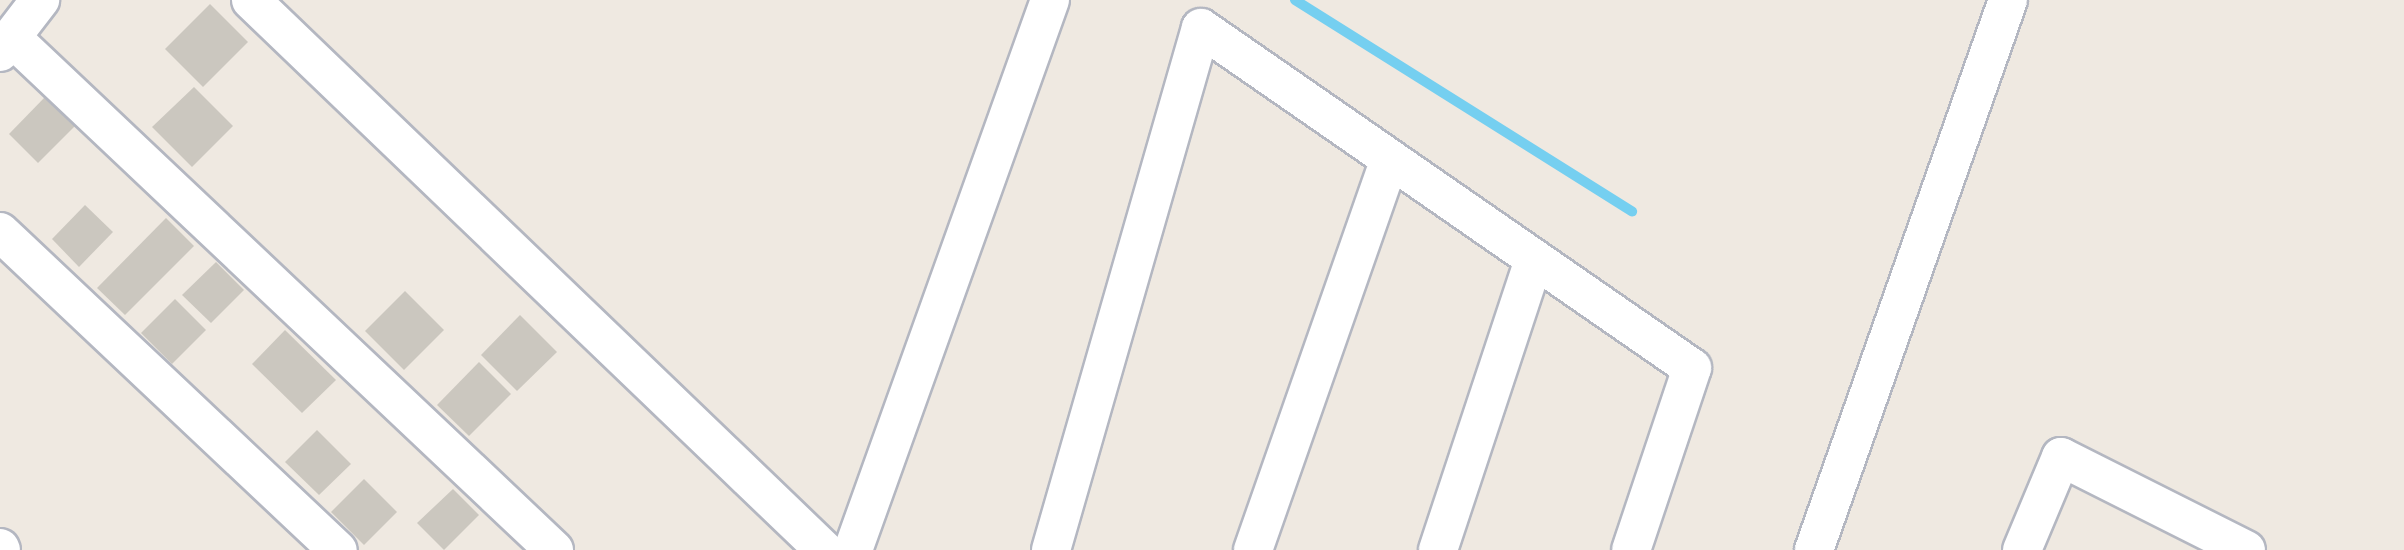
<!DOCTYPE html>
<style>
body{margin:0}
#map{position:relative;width:2404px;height:550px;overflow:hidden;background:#efe9e1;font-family:Roboto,sans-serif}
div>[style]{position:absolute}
.stream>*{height:10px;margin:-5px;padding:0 5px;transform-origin:5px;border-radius:5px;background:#75cff0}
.building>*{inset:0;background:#cbc7bf}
.roads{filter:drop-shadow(2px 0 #b4b7c1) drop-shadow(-2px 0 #b4b7c1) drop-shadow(0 2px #b4b7c1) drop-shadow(0 -2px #b4b7c1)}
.minor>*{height:38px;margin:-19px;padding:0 19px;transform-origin:19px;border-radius:19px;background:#fff}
span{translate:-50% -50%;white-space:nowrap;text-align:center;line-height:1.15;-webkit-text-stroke:5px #fff;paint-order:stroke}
</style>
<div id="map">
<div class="stream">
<div style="left:1295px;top:0;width:398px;rotate:32.1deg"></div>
</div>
<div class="building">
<div style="clip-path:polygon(210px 4px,248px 42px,203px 87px,165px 49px)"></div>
<div style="clip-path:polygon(194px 87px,233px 126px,192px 167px,152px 127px)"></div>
<div style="clip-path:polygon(45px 97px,75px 126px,38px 163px,9px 134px)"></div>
<div style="clip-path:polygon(85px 205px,113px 232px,79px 267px,52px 239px)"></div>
<div style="clip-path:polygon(166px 218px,194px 246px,125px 315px,97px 288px)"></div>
<div style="clip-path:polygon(216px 262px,244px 290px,211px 323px,182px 295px)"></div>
<div style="clip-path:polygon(405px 291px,444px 330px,404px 370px,365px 331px)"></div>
<div style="clip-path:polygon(175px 299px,206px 330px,172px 364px,141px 333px)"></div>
<div style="clip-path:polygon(520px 315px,557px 352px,517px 391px,481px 355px)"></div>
<div style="clip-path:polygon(285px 330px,336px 380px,302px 413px,252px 364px)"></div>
<div style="clip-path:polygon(479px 362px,511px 394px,469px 436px,437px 405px)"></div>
<div style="clip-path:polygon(317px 430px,351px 464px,319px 495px,285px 462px)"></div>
<div style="clip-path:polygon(364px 479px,397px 512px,364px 545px,331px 512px)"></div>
<div style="clip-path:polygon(453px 489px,479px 515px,444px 550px,417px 523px)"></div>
</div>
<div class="roads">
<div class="minor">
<div style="left:251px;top:0;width:794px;rotate:43.83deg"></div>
<div style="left:11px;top:37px;width:747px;rotate:43.37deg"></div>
<div style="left:0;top:52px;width:66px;rotate:-52.4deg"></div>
<div style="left:0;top:232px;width:464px;rotate:43.3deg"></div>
<div style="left:0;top:548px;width:2px;rotate:63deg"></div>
<div style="left:853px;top:550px;width:584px;rotate:-70.29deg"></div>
<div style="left:1051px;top:550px;width:543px;rotate:-73.97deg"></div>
<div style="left:1201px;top:28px;width:597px;rotate:34.7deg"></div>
<div style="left:1692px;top:368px;width:192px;rotate:108.5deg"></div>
<div style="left:1253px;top:550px;width:414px;rotate:-70.7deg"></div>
<div style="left:1438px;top:550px;width:306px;rotate:-71.7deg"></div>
<div style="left:1814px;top:550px;width:583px;rotate:-70.57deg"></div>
<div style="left:2022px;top:550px;width:101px;rotate:-67.2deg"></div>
<div style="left:2061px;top:457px;width:207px;rotate:26.7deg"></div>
</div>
</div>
</div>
